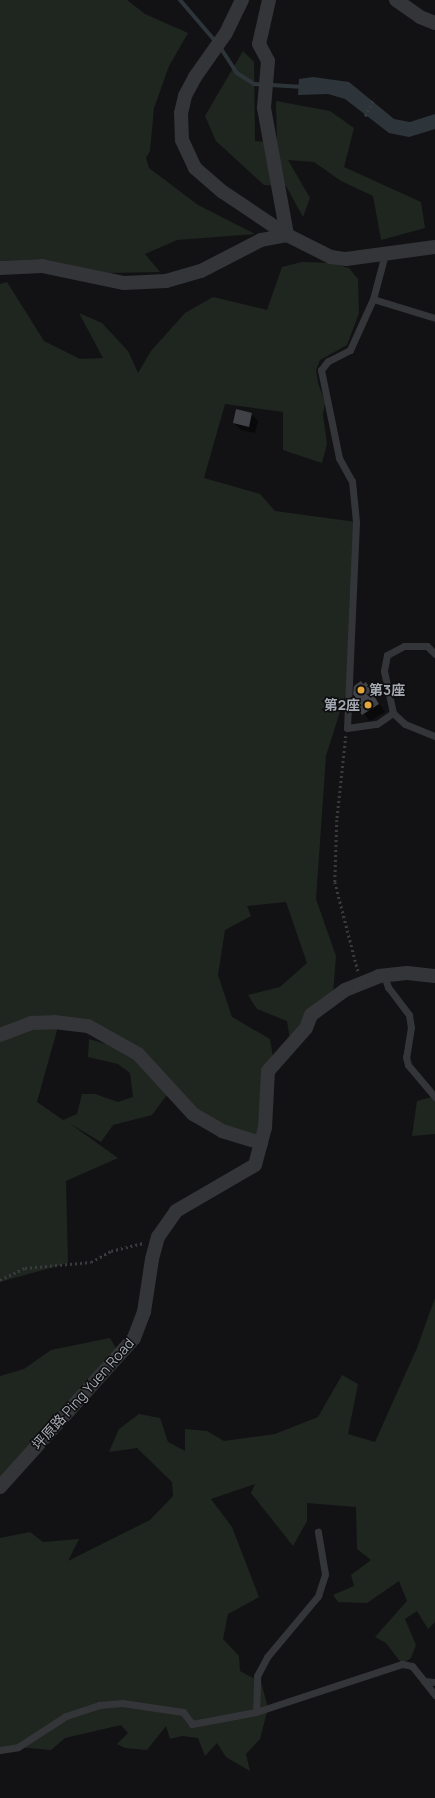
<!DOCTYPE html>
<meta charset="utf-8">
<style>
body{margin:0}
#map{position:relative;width:435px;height:1798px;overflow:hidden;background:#121214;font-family:Manrope,"Noto Sans SC",sans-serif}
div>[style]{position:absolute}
.green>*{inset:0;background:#1f2620}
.water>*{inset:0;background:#2d353b}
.shadow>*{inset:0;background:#0007}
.stream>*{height:4px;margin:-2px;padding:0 2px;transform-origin:2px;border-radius:2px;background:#2d353b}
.building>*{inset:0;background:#414247}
.path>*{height:2.5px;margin-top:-1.25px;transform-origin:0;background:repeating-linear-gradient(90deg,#3a3b3f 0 2px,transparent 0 5px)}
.service>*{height:7px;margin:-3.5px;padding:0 3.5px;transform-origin:3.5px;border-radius:3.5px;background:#343538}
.minor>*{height:14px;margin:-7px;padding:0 7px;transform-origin:7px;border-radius:7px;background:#343538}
.dots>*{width:11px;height:11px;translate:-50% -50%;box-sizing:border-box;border:2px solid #0d0d0f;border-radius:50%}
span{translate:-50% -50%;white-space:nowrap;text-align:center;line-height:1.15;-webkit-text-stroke:3px #0d0d0f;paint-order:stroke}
.poi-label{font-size:14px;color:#a5aab3;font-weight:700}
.left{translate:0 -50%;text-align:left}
.right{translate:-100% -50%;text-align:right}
.street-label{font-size:14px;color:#a5aab3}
</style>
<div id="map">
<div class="green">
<div style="clip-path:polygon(0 0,127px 0,145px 14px,188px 33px,169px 66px,154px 108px,150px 151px,146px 158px,149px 168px,198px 205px,255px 234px,177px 240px,145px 254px,160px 272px,108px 273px,41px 259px,0 261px)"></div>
<div style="clip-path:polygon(243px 51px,254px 62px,255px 141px,277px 143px,276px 101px,330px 111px,354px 128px,344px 167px,421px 202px,425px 228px,381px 240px,373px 196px,341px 181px,314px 162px,288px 160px,310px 198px,303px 217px,286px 186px,264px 185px,216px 141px,205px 116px)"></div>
<div style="clip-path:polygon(evenodd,302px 262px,331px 263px,349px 268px,358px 279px,359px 313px,347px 345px,320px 360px,316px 370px,318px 383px,325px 402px,323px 415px,327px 444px,322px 463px,283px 450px,283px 412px,225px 404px,204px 478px,260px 494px,275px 511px,356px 522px,350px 680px,326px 756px,316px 899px,336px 956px,333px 994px,290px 1040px,287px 1021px,257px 1009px,248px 995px,280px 987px,307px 963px,286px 902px,247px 906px,251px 916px,225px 930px,218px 975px,232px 1017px,270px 1039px,274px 1063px,261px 1143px,218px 1128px,172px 1088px,152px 1115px,113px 1125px,101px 1142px,69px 1123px,118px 1158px,66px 1181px,68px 1263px,0 1282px,0 284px,7px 282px,44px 341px,80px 359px,103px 358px,79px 313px,102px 323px,128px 351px,138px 373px,151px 351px,185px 313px,213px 297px,267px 310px,282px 267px,302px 262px,61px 1016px,113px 1040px,106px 1044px,89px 1039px,88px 1057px,118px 1064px,130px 1073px,133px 1097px,118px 1102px,95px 1094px,82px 1094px,77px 1114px,63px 1120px,37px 1102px,61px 1016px)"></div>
<div style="clip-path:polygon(435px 1096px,435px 1134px,412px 1136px,417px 1101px)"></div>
<div style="clip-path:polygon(435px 1298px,435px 1622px,428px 1629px,417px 1611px,405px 1619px,416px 1645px,411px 1658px,402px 1664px,386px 1643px,375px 1637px,407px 1601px,399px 1581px,367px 1603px,338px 1602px,333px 1595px,354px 1586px,351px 1575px,371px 1560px,357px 1549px,356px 1507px,307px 1503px,307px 1521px,293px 1546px,251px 1493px,255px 1484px,211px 1499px,232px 1527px,259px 1597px,228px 1614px,223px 1639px,239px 1656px,240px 1671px,261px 1682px,268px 1708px,260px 1739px,246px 1754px,250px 1771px,226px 1757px,217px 1743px,205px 1756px,198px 1738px,182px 1736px,170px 1739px,166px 1726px,147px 1750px,125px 1748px,117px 1744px,128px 1733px,121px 1725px,65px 1738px,51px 1750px,18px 1747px,0 1749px,0 1538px,30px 1532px,43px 1542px,79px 1539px,68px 1561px,150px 1520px,173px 1496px,172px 1482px,137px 1448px,109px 1452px,119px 1429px,139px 1414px,160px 1418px,168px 1442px,185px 1451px,185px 1429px,207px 1431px,224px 1441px,275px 1434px,318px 1417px,342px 1375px,358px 1384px,348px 1434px,375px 1442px,417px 1348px)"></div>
<div style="clip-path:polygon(110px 1338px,120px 1355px,0 1487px,0 1376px,24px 1369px,51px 1350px)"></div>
</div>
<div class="water">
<div style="clip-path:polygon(313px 77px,349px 82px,394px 119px,410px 122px,435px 114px,435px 129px,409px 137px,389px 133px,345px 99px,328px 94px,298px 95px,299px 79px)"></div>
</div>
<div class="shadow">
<div style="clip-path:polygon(251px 414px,258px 421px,255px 433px,241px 430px,234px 423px)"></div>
<div style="clip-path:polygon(366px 683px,385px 712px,370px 721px,357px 706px,361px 704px)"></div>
</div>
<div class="stream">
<div style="left:180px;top:0;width:55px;rotate:49.4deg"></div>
<div style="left:220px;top:47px;width:31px;rotate:57deg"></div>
<div style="left:237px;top:73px;width:20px;rotate:33deg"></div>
<div style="left:254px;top:84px;width:50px;rotate:3.4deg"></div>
</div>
<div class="building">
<div style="clip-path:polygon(236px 409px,252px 413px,249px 427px,233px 423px)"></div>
<div style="clip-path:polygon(361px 681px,363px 684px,366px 682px,379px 704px,362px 715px,356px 706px,359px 703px,353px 694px,354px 686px)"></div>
</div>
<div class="path">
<div style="left:365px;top:116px;width:20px;rotate:-63deg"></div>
<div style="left:346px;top:736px;width:84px;rotate:96.1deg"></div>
<div style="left:337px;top:820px;width:62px;rotate:91.8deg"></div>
<div style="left:335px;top:882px;width:92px;rotate:75.5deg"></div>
<div style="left:0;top:1280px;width:28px;rotate:-26deg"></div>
<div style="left:25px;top:1268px;width:66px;rotate:-5.2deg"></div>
<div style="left:91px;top:1262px;width:23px;rotate:-29deg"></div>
<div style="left:111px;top:1251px;width:33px;rotate:-14deg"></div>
</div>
<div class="service">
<div style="left:385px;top:254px;width:47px;rotate:104.9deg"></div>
<div style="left:373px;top:299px;width:56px;rotate:114.3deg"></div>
<div style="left:350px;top:350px;width:25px;rotate:153deg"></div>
<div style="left:328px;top:361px;width:11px;rotate:128deg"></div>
<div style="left:321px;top:370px;width:90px;rotate:78.4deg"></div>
<div style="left:339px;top:458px;width:26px;rotate:61deg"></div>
<div style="left:352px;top:481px;width:41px;rotate:84.4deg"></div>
<div style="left:356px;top:522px;width:206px;rotate:92.5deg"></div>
<div style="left:347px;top:728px;width:30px;rotate:-8deg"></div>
<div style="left:377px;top:724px;width:19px;rotate:-35deg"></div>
<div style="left:373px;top:299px;width:65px;rotate:17deg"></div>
<div style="left:435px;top:654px;width:11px;rotate:-135deg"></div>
<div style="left:427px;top:646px;width:23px;rotate:180deg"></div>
<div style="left:404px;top:646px;width:19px;rotate:152deg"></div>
<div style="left:387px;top:655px;width:16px;rotate:101deg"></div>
<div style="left:384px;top:671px;width:43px;rotate:77.9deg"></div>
<div style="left:393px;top:713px;width:16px;rotate:43deg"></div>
<div style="left:405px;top:724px;width:32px;rotate:22deg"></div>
<div style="left:384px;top:975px;width:13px;rotate:72deg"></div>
<div style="left:388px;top:987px;width:35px;rotate:53deg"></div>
<div style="left:409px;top:1015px;width:12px;rotate:81deg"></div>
<div style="left:411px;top:1027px;width:30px;rotate:99deg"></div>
<div style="left:406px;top:1057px;width:8px;rotate:76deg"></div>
<div style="left:408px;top:1065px;width:42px;rotate:49.8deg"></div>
<div style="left:424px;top:1681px;width:18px;rotate:52deg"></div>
<div style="left:256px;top:1712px;width:36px;rotate:-88deg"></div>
<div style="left:257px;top:1676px;width:21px;rotate:-62deg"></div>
<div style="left:267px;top:1657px;width:80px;rotate:-50.1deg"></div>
<div style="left:318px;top:1596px;width:23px;rotate:-72deg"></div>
<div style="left:325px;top:1574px;width:43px;rotate:-99.5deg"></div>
<div style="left:0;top:1750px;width:18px;rotate:-9deg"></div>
<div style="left:18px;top:1747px;width:57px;rotate:-32.9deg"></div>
<div style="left:66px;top:1716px;width:35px;rotate:-18deg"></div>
<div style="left:99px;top:1705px;width:23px;rotate:-5deg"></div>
<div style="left:122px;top:1703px;width:62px;rotate:8.4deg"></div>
<div style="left:183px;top:1712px;width:15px;rotate:53deg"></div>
<div style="left:192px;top:1724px;width:65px;rotate:-10.6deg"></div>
<div style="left:256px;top:1712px;width:154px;rotate:-18.2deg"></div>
<div style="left:402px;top:1664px;width:10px;rotate:11deg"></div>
<div style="left:412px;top:1666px;width:19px;rotate:51deg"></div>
<div style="left:424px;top:1681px;width:11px;rotate:5deg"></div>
</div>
<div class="minor">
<div style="left:242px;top:0;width:37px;rotate:116deg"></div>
<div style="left:226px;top:33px;width:54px;rotate:125.2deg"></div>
<div style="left:195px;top:77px;width:21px;rotate:118deg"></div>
<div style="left:185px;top:96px;width:17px;rotate:103deg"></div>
<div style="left:181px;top:113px;width:27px;rotate:88deg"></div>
<div style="left:182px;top:140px;width:31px;rotate:65deg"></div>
<div style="left:195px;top:168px;width:37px;rotate:41deg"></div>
<div style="left:223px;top:192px;width:77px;rotate:33.9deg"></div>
<div style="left:269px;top:0;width:45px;rotate:102.8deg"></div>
<div style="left:259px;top:44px;width:19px;rotate:62deg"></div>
<div style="left:268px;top:61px;width:47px;rotate:94.9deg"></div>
<div style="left:264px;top:108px;width:129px;rotate:79.7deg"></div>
<div style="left:396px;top:0;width:29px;rotate:35deg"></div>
<div style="left:420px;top:17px;width:16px;rotate:22deg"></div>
<div style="left:0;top:268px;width:42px;rotate:-2.7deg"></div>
<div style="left:42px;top:266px;width:84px;rotate:11.7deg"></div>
<div style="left:124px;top:283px;width:42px;rotate:-2.7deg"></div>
<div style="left:166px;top:281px;width:36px;rotate:-16deg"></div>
<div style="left:201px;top:271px;width:68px;rotate:-27.3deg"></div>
<div style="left:261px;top:240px;width:26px;rotate:-11deg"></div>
<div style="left:287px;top:235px;width:49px;rotate:26.6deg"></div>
<div style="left:331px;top:257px;width:15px;rotate:8deg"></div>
<div style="left:346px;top:259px;width:90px;rotate:-7.7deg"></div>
<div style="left:0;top:1035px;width:33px;rotate:-21deg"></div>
<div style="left:31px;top:1023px;width:23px;rotate:-2deg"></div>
<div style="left:54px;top:1022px;width:34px;rotate:7deg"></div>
<div style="left:88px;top:1026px;width:57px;rotate:29.2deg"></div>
<div style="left:138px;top:1054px;width:81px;rotate:47.5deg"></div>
<div style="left:193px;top:1114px;width:34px;rotate:30deg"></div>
<div style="left:222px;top:1131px;width:41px;rotate:17.1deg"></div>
<div style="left:0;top:1487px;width:200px;rotate:-48deg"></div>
<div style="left:134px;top:1338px;width:28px;rotate:-69deg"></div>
<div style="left:144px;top:1312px;width:54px;rotate:-81.4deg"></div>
<div style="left:152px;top:1259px;width:23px;rotate:-75deg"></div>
<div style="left:158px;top:1237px;width:32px;rotate:-55deg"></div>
<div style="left:176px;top:1211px;width:91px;rotate:-30.2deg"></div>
<div style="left:255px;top:1165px;width:38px;rotate:-75deg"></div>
<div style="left:265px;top:1128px;width:57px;rotate:-87deg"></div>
<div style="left:268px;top:1071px;width:57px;rotate:-48.5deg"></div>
<div style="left:306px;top:1028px;width:14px;rotate:-69deg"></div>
<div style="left:311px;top:1015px;width:42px;rotate:-36.3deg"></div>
<div style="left:345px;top:990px;width:37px;rotate:-22deg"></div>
<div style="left:379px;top:976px;width:28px;rotate:-6deg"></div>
<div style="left:407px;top:973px;width:28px;rotate:6deg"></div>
</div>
<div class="dots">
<div style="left:361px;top:690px;background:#e3a63b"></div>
<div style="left:368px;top:705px;background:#e3a63b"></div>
</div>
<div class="poi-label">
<span class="left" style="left:369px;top:690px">第3座</span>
<span class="right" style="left:360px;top:705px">第2座</span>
</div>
<div class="street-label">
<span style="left:83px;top:1394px;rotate:-48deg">坪原路 Ping Yuen Road</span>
</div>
</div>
